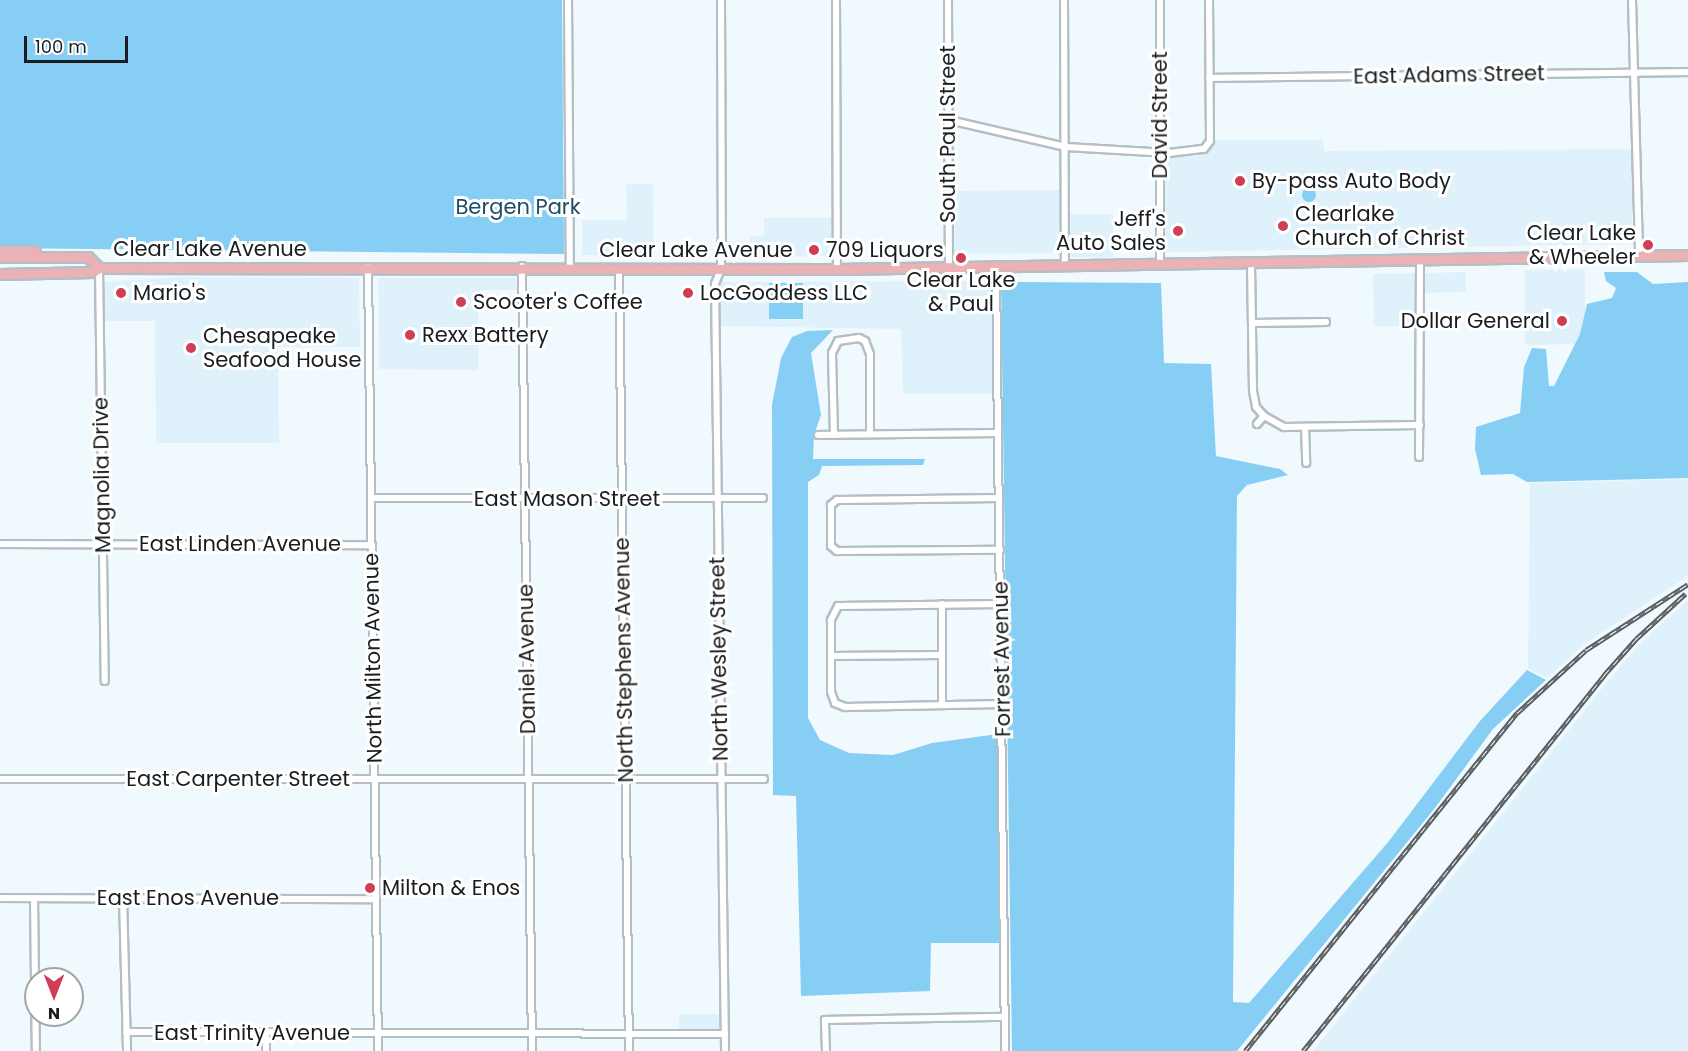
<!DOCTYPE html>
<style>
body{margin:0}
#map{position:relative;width:1688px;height:1051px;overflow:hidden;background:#f0f9fe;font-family:Poppins,sans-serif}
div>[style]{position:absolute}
.built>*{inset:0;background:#dff2fc}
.green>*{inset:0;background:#87cef4}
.round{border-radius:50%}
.roads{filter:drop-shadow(2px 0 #b4bfc5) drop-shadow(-2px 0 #b4bfc5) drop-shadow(0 2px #b4bfc5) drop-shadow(0 -2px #b4bfc5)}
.minor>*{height:6px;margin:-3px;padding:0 3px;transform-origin:3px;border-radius:3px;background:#fff}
.primary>*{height:9px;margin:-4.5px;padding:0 4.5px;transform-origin:4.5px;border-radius:4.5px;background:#ebb2b6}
.rail>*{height:4.5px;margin-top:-2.25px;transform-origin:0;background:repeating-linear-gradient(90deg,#fff 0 7px,#595f61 0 14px);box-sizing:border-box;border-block:2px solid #595f61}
.dots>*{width:16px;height:16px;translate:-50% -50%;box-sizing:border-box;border:3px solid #fff;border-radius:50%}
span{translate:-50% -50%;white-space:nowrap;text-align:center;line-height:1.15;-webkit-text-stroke:6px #fff;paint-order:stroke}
.street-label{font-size:21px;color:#191d1f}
.poi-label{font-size:21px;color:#191d1f}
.left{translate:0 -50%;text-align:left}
.right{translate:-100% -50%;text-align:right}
.park-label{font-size:21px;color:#204d63}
.north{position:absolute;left:24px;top:967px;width:60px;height:60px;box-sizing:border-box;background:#fff;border:2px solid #a3a5a5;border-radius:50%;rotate:180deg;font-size:16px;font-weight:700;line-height:24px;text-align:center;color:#191d1f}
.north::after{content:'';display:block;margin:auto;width:21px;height:27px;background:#ce3e55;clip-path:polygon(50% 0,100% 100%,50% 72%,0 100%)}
.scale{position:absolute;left:24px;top:36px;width:104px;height:27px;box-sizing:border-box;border:3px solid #191d1f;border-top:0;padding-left:8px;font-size:18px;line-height:21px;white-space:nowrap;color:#191d1f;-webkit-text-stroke:4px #fff;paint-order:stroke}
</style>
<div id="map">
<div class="built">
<div style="clip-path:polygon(1214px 140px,1323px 140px,1324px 151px,1632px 149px,1632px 240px,1629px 244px,1165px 252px,1165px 157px,1198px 156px,1210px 150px)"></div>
<div style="clip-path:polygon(626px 184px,653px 184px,654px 255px,582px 255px,582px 220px,627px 220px)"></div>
<div style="clip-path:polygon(1062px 190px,1061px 253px,953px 254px,957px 191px)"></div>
<div style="clip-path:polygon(1069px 214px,1113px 214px,1113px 257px,1071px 257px)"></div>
<div style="clip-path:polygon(764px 218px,834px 218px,833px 256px,727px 257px,727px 241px,750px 242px,750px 236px,764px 236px)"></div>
<div style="clip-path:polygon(1585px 269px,1585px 344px,1525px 345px,1525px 270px)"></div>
<div style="clip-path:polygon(1466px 272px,1466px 292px,1415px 293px,1415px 326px,1374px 326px,1373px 274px)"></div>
<div style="clip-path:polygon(182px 277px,359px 278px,360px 347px,278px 347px,279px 443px,156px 443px,155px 321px,104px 321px,105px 282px)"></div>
<div style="clip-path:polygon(378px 278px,516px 278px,518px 290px,479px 290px,478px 370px,379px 369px)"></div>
<div style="clip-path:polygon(992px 281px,992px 394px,903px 394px,901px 329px,720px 326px,721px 282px)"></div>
<div style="clip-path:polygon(1688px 479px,1688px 576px,1587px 642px,1547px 678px,1528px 669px,1530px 483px)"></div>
<div style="clip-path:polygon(1688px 600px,1688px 1051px,1313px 1051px,1611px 677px,1644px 639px)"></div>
<div style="clip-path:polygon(679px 1014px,719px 1014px,719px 1029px,679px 1029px)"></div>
</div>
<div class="green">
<div style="clip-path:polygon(0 0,562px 0,564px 254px,0 248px)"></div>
<div class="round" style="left:1302px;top:188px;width:14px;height:14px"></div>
<div style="clip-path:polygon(1604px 272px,1637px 272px,1653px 284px,1688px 282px,1688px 478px,1527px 482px,1513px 474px,1481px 475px,1475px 449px,1476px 427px,1520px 413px,1524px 367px,1532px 348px,1546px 349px,1549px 386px,1554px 386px,1580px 334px,1587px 304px,1612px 298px,1616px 288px,1606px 281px)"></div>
<div style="clip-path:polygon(1001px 282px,1161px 283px,1164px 363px,1211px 364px,1216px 456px,1280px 469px,1288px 475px,1247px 485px,1237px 496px,1233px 1002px,1249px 1003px,1389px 841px,1480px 721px,1527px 670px,1546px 680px,1493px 729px,1435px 808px,1237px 1051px,1012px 1051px)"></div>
<div style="clip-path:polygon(769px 283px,803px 283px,803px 319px,769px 319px)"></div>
<div style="clip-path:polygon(833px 330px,811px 353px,821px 415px,814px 435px,813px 459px,925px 459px,923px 465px,822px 466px,819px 475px,808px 482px,808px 718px,820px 740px,849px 753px,893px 755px,932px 743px,998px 734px,1000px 943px,931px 943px,930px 991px,801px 996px,796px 796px,773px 795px,772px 405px,781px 358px,792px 337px,807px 331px)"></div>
</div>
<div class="roads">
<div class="minor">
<div style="left:568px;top:0;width:267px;rotate:89.6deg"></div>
<div style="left:721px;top:0;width:233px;rotate:89.8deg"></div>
<div style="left:722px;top:233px;width:36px;rotate:92deg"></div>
<div style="left:721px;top:269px;width:16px;rotate:112deg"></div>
<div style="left:715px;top:284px;width:767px;rotate:89.25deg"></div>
<div style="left:836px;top:0;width:269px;rotate:89.8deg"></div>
<div style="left:948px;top:0;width:267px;rotate:89.8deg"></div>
<div style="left:1064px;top:0;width:266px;rotate:89.8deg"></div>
<div style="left:1160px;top:0;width:265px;rotate:90deg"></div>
<div style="left:1632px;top:0;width:256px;rotate:88.4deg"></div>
<div style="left:1209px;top:78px;width:479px;rotate:-0.7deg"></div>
<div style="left:949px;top:120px;width:120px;rotate:13deg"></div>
<div style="left:1066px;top:147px;width:103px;rotate:3.3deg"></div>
<div style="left:1169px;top:153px;width:35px;rotate:-7deg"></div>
<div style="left:1204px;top:149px;width:10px;rotate:-53deg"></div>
<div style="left:1210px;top:141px;width:141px;rotate:-90.4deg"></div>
<div style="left:1251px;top:264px;width:127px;rotate:89.1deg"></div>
<div style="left:1253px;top:391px;width:16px;rotate:79deg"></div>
<div style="left:1256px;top:407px;width:12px;rotate:48deg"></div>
<div style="left:1264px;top:416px;width:23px;rotate:29deg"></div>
<div style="left:1284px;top:427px;width:136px;rotate:-0.8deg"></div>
<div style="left:522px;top:266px;width:785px;rotate:89.27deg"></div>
<div style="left:368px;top:267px;width:784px;rotate:89.27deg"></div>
<div style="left:996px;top:267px;width:784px;rotate:89.34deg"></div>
<div style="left:99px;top:268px;width:413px;rotate:89.2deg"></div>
<div style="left:619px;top:268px;width:783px;rotate:89.27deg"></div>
<div style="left:1252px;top:323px;width:74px;rotate:-0.8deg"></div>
<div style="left:1257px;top:424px;width:11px;rotate:-49deg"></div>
<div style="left:1305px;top:427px;width:36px;rotate:88deg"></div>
<div style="left:818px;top:435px;width:179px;rotate:-0.6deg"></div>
<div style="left:834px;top:435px;width:82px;rotate:-91.4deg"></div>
<div style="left:832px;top:353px;width:13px;rotate:-63deg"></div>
<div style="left:838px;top:341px;width:21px;rotate:-8deg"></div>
<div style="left:859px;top:338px;width:7px;rotate:27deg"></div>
<div style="left:865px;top:341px;width:14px;rotate:69deg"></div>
<div style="left:870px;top:354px;width:80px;rotate:90deg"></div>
<div style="left:1419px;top:457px;width:198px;rotate:-89.7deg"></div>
<div style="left:371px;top:498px;width:392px"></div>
<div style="left:999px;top:498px;width:162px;rotate:179.3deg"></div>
<div style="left:837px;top:500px;width:8px;rotate:140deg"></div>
<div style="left:831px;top:505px;width:41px;rotate:90deg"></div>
<div style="left:831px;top:546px;width:8px;rotate:40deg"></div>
<div style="left:837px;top:551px;width:163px;rotate:-0.4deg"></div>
<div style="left:0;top:544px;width:372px;rotate:0.2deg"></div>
<div style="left:942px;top:604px;width:101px;rotate:90deg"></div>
<div style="left:1001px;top:604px;width:163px;rotate:179.3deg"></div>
<div style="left:838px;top:606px;width:16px;rotate:117deg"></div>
<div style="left:831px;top:620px;width:72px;rotate:90deg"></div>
<div style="left:831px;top:692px;width:12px;rotate:70deg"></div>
<div style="left:835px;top:703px;width:11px;rotate:22deg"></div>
<div style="left:845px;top:707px;width:157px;rotate:-1.1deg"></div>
<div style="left:831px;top:656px;width:111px;rotate:-0.5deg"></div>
<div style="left:0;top:779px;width:764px"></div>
<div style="left:123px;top:897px;width:154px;rotate:88.5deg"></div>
<div style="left:0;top:898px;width:376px;rotate:0.2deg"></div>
<div style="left:34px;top:898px;width:153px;rotate:89.3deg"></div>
<div style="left:126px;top:1032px;width:599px;rotate:0.19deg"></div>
<div style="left:266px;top:1032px;width:19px;rotate:90deg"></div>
<div style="left:826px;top:1051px;width:31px;rotate:-92deg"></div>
<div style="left:825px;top:1020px;width:180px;rotate:-1deg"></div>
</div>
<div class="primary">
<div style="left:0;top:251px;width:35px"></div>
<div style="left:0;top:257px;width:88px"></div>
<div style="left:88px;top:257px;width:16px;rotate:45deg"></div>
<div style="left:0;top:274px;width:93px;rotate:-1.2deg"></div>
<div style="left:93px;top:272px;width:7px;rotate:-34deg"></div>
<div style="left:99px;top:268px;width:738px;rotate:0.08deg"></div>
<div style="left:837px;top:269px;width:851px;rotate:-0.94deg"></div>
</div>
</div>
<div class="rail">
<div style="left:1245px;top:1051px;width:434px;rotate:-51.2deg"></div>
<div style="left:1517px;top:713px;width:93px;rotate:-42.4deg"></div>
<div style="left:1586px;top:650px;width:121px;rotate:-32.9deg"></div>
<div style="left:1303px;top:1051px;width:482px;rotate:-51.3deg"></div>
<div style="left:1604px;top:675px;width:48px;rotate:-48.4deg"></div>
<div style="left:1636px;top:639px;width:67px;rotate:-42.6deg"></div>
</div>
<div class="dots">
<div style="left:1240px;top:181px;background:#ce3e55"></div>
<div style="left:1283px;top:226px;background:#ce3e55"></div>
<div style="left:1178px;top:231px;background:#ce3e55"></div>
<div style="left:1648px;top:245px;background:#ce3e55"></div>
<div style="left:814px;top:250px;background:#ce3e55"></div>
<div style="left:961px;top:258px;background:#ce3e55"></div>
<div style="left:121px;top:293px;background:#ce3e55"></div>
<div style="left:688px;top:293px;background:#ce3e55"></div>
<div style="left:461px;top:302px;background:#ce3e55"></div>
<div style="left:1562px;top:321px;background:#ce3e55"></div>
<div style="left:410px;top:335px;background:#ce3e55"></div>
<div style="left:191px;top:348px;background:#ce3e55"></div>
<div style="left:370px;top:888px;background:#ce3e55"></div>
</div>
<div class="street-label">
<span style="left:1449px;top:75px;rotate:-1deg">East Adams Street</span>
<span style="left:1160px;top:115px;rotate:-90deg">David Street</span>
<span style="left:948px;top:134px;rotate:-90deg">South Paul Street</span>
<span style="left:210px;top:249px">Clear Lake Avenue</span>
<span style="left:696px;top:250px">Clear Lake Avenue</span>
<span style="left:102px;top:475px;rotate:-91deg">Magnolia Drive</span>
<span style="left:567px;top:499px">East Mason Street</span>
<span style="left:240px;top:544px">East Linden Avenue</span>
<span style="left:373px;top:658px;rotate:-91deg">North Milton Avenue</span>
<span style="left:527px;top:659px;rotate:-91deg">Daniel Avenue</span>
<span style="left:719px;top:659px;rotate:-91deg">North Wesley Street</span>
<span style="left:1002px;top:659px;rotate:-91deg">Forrest Avenue</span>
<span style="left:624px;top:660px;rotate:-91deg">North Stephens Avenue</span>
<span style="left:238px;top:779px">East Carpenter Street</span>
<span style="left:188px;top:898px">East Enos Avenue</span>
<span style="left:252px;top:1033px">East Trinity Avenue</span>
</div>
<div class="poi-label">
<span class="left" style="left:1252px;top:181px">By-pass Auto Body</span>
<span class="left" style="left:1295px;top:226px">Clearlake<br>Church of Christ</span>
<span class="right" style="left:1166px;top:231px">Jeff's<br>Auto Sales</span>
<span class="right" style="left:1636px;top:245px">Clear Lake<br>&amp; Wheeler</span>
<span class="left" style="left:826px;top:250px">709 Liquors</span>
<span style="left:961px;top:292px">Clear Lake<br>&amp; Paul</span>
<span class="left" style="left:133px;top:293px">Mario's</span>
<span class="left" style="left:700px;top:293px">LocGoddess LLC</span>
<span class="left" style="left:473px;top:302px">Scooter's Coffee</span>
<span class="right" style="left:1550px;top:321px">Dollar General</span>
<span class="left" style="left:422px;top:335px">Rexx Battery</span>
<span class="left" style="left:203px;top:348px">Chesapeake<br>Seafood House</span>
<span class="left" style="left:382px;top:888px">Milton &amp; Enos</span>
</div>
<div class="park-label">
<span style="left:518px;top:207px">Bergen Park</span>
</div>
<div class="north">N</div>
<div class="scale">100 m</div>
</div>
